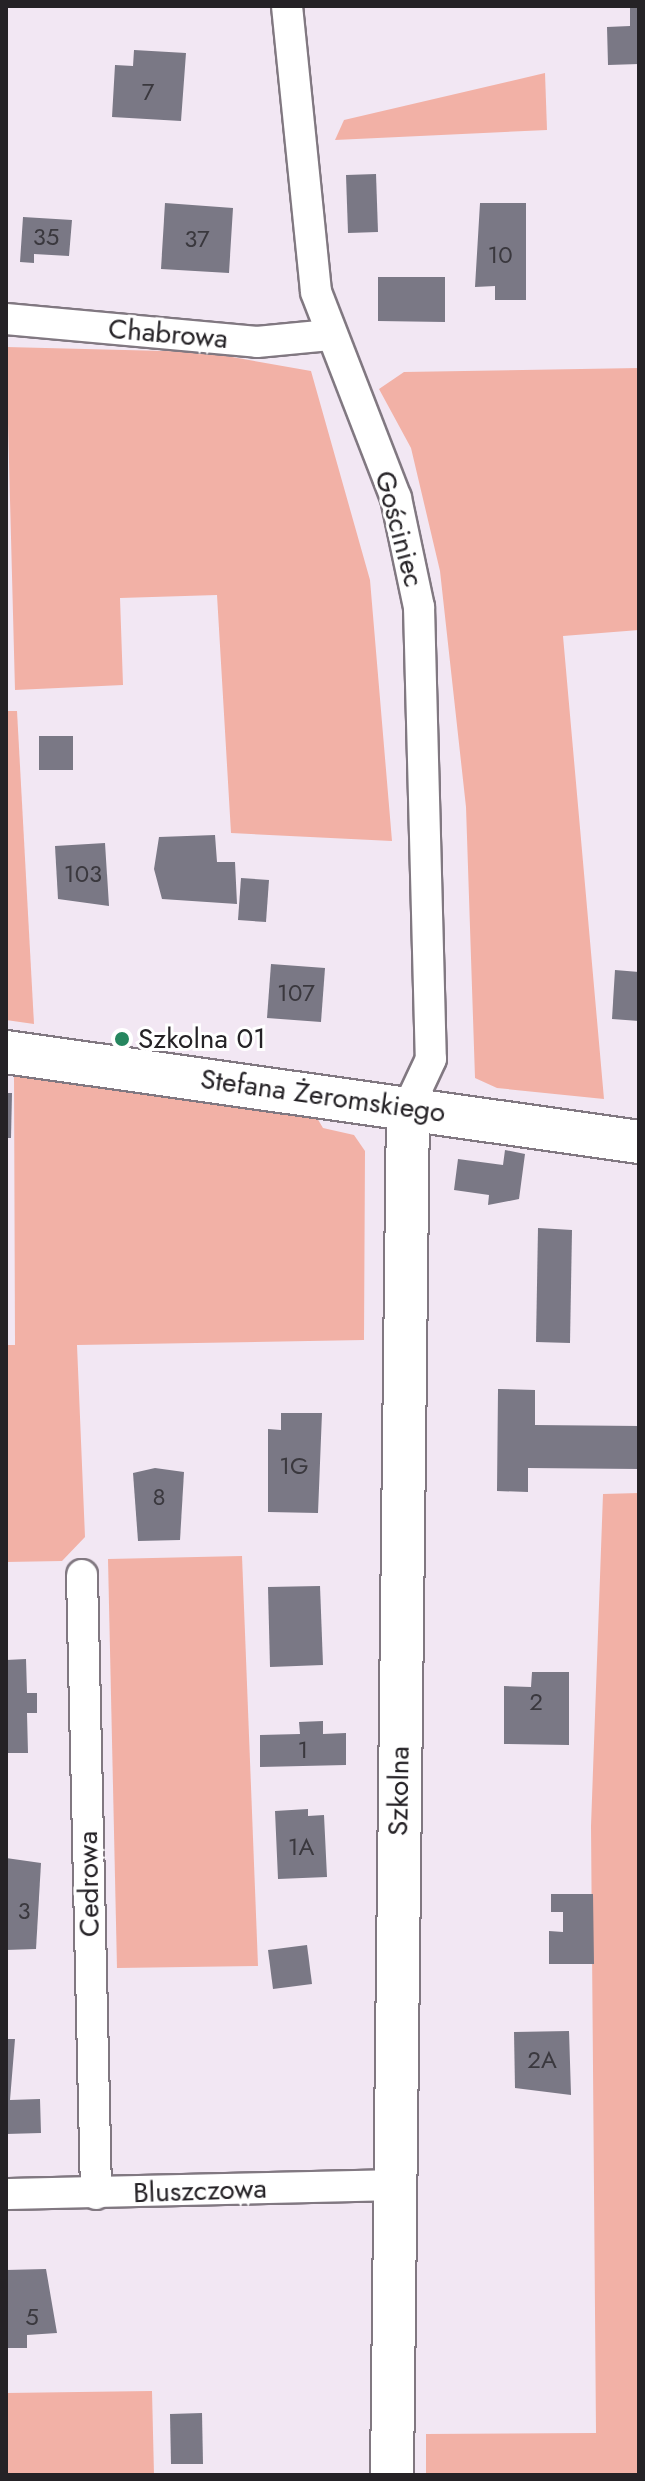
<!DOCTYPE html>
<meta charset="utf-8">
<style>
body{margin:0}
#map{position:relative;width:645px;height:2481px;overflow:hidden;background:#f2e7f3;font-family:Jost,sans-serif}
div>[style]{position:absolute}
.green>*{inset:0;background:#f2b1a6}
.building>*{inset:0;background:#7a7885}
.roads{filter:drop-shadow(2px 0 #817881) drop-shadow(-2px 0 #817881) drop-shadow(0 2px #817881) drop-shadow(0 -2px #817881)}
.street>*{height:30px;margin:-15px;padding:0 15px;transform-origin:15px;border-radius:15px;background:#fff}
.secondary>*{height:42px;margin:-21px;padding:0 21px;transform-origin:21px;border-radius:21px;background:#fff}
.dots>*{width:22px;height:22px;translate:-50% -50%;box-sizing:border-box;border:4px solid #fff;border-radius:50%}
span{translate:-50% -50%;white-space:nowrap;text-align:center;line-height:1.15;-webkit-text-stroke:6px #fff;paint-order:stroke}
.number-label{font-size:24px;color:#3a383e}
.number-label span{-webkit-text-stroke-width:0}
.street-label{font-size:28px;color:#252226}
.poi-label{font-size:28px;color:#252226}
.left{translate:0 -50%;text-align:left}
.frame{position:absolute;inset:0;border:8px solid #252226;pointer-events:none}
</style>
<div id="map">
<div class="green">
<div style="clip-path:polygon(545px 73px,547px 130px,335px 140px,344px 120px)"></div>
<div style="clip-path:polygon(6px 347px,204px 352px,311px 371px,370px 580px,392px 841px,231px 833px,217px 595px,120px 598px,123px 685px,15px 690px)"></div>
<div style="clip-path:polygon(639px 368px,639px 630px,563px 636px,604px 1099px,497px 1088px,475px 1078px,466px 807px,440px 571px,411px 448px,379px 389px,404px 372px)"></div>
<div style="clip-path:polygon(6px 711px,17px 711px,34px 1024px,6px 1020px)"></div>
<div style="clip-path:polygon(14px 1075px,317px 1118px,323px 1128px,354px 1135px,365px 1151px,364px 1340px,77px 1345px,85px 1537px,62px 1561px,6px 1562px,6px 1345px,15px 1345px)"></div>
<div style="clip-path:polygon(639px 1493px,639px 2475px,426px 2475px,426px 2434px,596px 2433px,591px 1826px,603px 1494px)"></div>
<div style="clip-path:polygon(242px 1556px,258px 1966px,117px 1968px,108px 1559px)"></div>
<div style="clip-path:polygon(152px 2391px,154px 2475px,6px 2475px,6px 2393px)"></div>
</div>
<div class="building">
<div style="clip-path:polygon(630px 6px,639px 6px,639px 64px,608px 65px,607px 27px,630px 26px)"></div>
<div style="clip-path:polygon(134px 50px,186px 53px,181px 121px,112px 117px,115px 65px,133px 66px)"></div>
<div style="clip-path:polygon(376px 174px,378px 232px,348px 233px,346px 175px)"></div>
<div style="clip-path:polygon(165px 203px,233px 208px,229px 273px,161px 269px)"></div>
<div style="clip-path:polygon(480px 203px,526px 203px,526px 300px,495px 300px,495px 286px,475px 287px)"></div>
<div style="clip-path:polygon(23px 217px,72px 220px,69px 256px,34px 254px,34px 263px,20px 262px)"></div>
<div style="clip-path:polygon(378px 277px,445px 277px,445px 322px,378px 321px)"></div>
<div style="clip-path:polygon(39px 736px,73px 736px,73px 770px,39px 770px)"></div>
<div style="clip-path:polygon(215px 835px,217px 862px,235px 862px,237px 904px,162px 899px,154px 869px,159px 837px)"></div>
<div style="clip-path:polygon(105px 843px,109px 906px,58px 899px,55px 846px)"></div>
<div style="clip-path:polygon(241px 878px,269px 880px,266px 922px,238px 920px)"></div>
<div style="clip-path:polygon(271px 964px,325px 968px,321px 1022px,267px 1018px)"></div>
<div style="clip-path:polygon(615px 970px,639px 972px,639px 1021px,612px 1019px)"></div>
<div style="clip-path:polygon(6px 1093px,12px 1093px,11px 1138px,6px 1138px)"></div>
<div style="clip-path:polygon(505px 1150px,525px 1154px,519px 1199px,488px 1205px,489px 1195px,454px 1190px,458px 1159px,503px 1165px)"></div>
<div style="clip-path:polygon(538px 1228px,572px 1230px,570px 1343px,536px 1342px)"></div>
<div style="clip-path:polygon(498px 1389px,535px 1390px,535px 1425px,639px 1426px,639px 1469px,528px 1468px,528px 1492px,497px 1491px)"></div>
<div style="clip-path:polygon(281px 1413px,322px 1413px,318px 1513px,268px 1512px,268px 1429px,281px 1430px)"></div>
<div style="clip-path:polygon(155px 1468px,184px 1472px,180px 1540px,138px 1541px,133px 1473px)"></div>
<div style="clip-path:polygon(320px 1586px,323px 1665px,270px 1667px,268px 1587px)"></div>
<div style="clip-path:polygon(26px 1659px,27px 1693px,37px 1693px,37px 1713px,27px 1713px,28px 1753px,6px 1753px,6px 1660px)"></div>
<div style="clip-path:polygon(532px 1672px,569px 1672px,569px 1745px,504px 1744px,504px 1686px,531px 1687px)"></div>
<div style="clip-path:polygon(323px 1721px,323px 1734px,346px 1733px,346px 1765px,260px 1767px,260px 1735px,300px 1734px,299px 1722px)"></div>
<div style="clip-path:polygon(308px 1809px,308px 1816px,324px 1815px,327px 1877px,278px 1879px,275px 1811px)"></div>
<div style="clip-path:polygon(6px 1858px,41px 1863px,36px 1949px,6px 1950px)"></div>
<div style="clip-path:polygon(551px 1894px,593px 1894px,594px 1964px,549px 1964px,549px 1931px,563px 1932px,563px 1912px,551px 1912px)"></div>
<div style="clip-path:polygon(307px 1945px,312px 1984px,273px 1989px,268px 1950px)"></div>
<div style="clip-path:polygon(569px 2031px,571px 2095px,515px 2088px,514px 2032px)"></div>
<div style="clip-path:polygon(6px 2039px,15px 2039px,10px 2100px,40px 2099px,41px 2133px,6px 2134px)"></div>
<div style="clip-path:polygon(46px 2269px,57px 2333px,27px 2335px,27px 2348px,6px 2348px,6px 2270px)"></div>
<div style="clip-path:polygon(202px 2413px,203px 2464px,171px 2464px,170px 2414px)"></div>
</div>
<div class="roads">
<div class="street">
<div style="left:287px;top:6px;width:287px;rotate:84.2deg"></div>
<div style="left:316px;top:292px;width:221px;rotate:68.8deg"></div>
<div style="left:396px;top:498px;width:111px;rotate:78.1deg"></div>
<div style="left:419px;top:607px;width:452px;rotate:88.5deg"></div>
<div style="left:431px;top:1059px;width:54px;rotate:115.1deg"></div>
<div style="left:6px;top:319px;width:252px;rotate:5.2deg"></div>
<div style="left:257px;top:342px;width:73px;rotate:-5.5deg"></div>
<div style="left:82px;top:1575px;width:619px;rotate:88.7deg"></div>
<div style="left:6px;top:2194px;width:388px;rotate:-1.3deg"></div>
</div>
<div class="secondary">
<div style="left:6px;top:1052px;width:639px;rotate:8.09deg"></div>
<div style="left:392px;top:2475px;width:1367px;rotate:-89.33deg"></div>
</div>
</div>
<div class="dots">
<div style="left:122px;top:1039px;background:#26865f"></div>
</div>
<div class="number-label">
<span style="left:148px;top:92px">7</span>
<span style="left:46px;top:237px">35</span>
<span style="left:197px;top:239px">37</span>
<span style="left:500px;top:255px">10</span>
<span style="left:83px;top:874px">103</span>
<span style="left:296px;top:993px">107</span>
<span style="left:294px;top:1466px">1G</span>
<span style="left:159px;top:1497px">8</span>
<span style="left:536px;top:1702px">2</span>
<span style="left:303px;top:1750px">1</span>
<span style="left:301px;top:1847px">1A</span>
<span style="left:24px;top:1911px">3</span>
<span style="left:542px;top:2060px">2A</span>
<span style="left:32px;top:2317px">5</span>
</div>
<div class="street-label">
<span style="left:168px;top:334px;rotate:5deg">Chabrowa</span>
<span style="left:399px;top:529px;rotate:75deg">Gościniec</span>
<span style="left:323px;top:1096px;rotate:8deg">Stefana Żeromskiego</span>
<span style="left:399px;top:1791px;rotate:-89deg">Szkolna</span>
<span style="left:89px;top:1884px;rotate:-91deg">Cedrowa</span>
<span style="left:200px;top:2191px;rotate:-2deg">Bluszczowa</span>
</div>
<div class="poi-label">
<span class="left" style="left:138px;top:1039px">Szkolna 01</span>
</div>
<div class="frame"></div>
</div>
